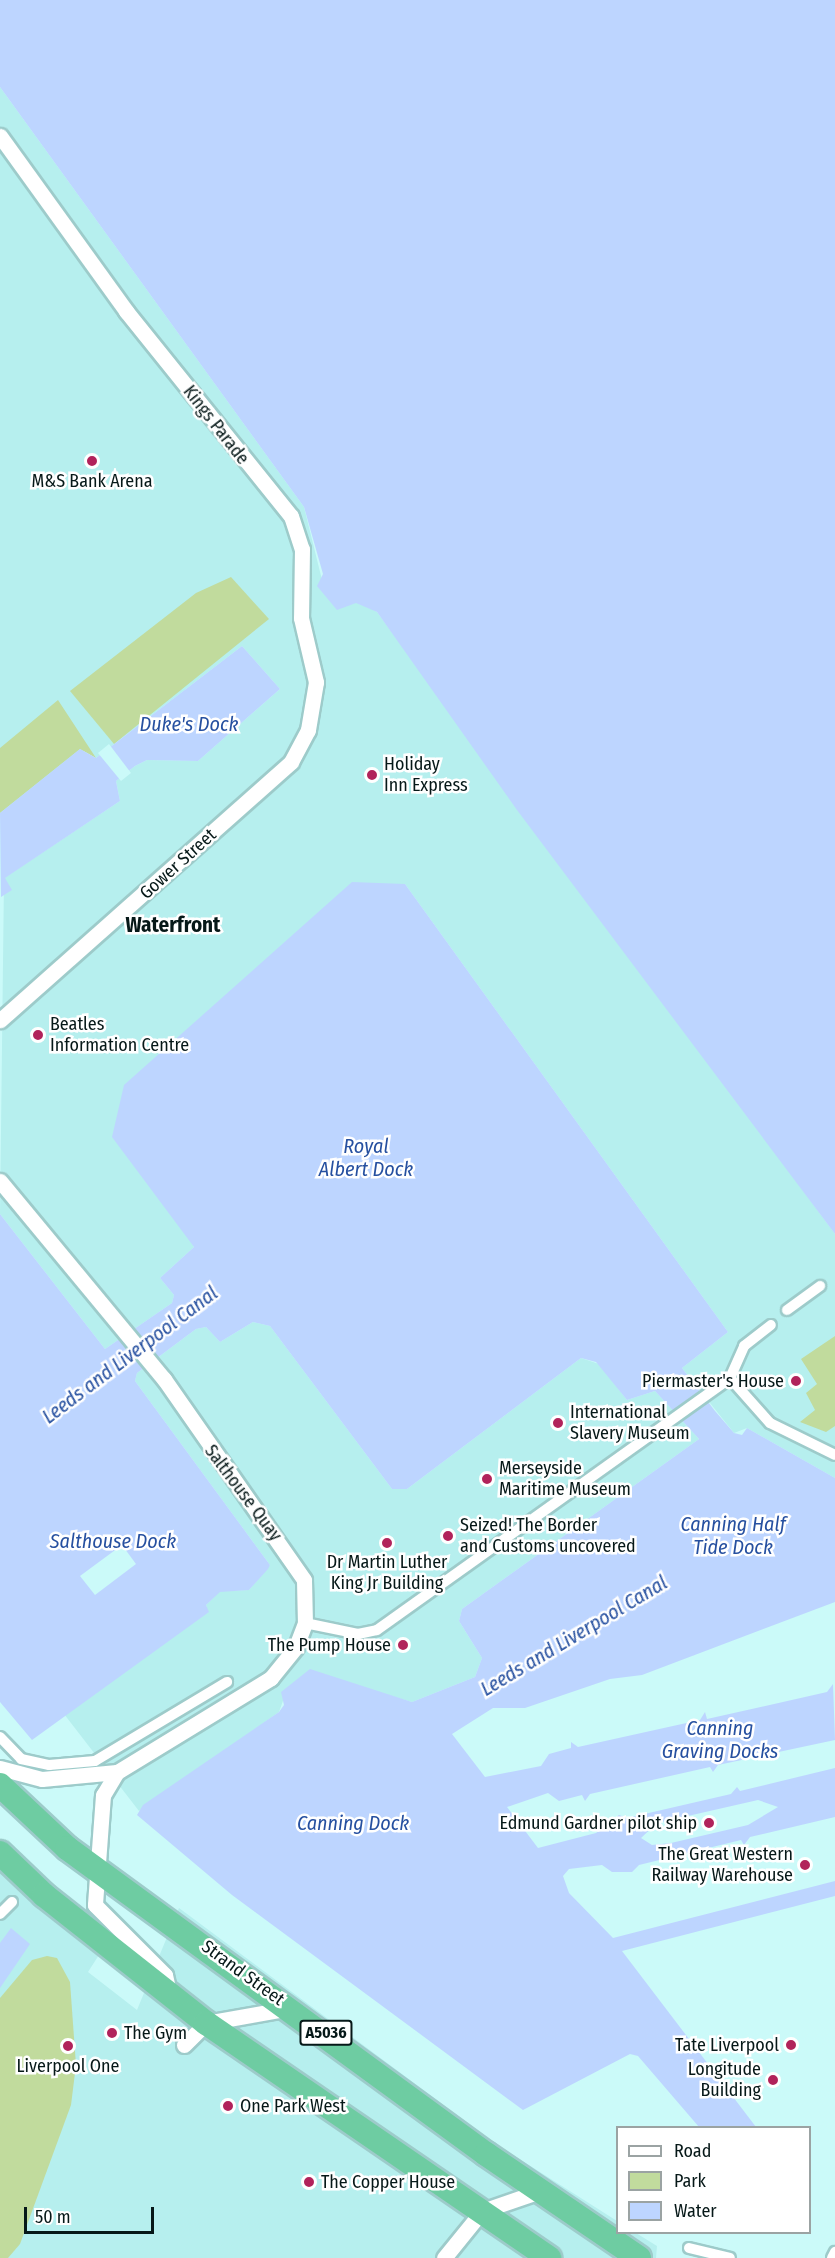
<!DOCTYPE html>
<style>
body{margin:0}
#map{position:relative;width:835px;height:2258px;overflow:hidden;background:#cbfaf9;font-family:"Fira Sans Condensed",sans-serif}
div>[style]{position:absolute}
.built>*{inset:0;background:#b6efee}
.green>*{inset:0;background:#c1db9d}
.water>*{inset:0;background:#bdd5ff}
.pier>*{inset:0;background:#cbfaf9}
.roads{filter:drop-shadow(2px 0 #9dcbca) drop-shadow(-2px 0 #9dcbca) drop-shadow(0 2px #9dcbca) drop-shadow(0 -2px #9dcbca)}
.pedestrian>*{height:10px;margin:-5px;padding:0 5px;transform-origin:5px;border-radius:5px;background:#fff}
.minor>*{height:15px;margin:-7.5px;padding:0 7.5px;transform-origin:7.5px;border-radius:7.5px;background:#fff}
.trunk>*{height:24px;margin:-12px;padding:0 12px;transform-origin:12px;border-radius:12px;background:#6ecca2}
.dots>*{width:16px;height:16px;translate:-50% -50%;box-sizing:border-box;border:3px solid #fff;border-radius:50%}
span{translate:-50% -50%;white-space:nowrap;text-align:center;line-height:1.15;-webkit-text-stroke:5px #fff;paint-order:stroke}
.shield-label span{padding:2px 4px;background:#fff;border:2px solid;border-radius:4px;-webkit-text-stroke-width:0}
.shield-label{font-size:16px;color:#061818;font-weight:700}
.street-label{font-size:18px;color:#061818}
.poi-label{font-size:18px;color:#061818}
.left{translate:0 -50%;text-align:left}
.right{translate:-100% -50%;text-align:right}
.water-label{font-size:20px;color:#2650a0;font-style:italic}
.quarter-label{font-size:21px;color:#061818;font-weight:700}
.legend{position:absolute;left:616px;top:2126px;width:195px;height:108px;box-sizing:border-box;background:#fff;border:2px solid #9ba3a3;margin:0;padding:8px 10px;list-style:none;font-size:18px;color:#061818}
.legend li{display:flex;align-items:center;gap:12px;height:30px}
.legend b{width:30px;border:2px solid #9ba3a3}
.scale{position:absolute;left:24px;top:2207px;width:130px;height:27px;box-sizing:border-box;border:3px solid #061818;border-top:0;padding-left:8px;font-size:18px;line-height:21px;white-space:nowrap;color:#061818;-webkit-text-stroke:4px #fff;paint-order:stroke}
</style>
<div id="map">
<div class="built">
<div style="clip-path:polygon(0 87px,304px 507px,322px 580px,377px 612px,835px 1234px,835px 1478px,747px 1428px,734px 1433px,682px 1368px,728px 1332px,405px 884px,188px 1237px,194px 1247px,160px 1278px,174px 1295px,172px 1303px,105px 1349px,0 1214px,4px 878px,120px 801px,116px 781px,135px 766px,147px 760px,198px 761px,280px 689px,242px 646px,96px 758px,86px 749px,0 813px)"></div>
<div style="clip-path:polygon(253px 1322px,270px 1326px,392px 1489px,407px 1489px,581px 1358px,599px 1364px,627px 1400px,655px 1391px,699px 1439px,462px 1609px,459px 1621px,482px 1658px,475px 1677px,412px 1702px,321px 1676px,284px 1698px,279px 1712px,139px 1811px,64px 1714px,208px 1612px,206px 1605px,220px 1591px,249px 1590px,270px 1565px,135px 1381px,137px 1373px,196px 1329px,206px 1327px,220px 1342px)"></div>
<div style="clip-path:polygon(0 1853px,106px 1944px,88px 1972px,137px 2010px,179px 1908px,496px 2144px,617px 2221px,618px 2232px,636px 2233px,657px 2246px,656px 2258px,0 2258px)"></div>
</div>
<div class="green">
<div style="clip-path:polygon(231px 577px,269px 619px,114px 744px,70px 691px,196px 593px)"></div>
<div style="clip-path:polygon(58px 700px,96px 758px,80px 749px,0 813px,0 748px)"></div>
<div style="clip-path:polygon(835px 1336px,835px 1426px,826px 1432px,800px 1422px,815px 1410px,806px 1393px,817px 1384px,801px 1359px)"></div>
<div style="clip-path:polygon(47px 1956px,57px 1958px,70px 1982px,76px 2065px,71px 2105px,20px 2244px,8px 2258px,0 2258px,0 1998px,32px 1960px)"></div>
</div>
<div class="water">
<div style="clip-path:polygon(0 0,835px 0,835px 1234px,517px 810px,377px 612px,356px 603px,337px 610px,317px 586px,323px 574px,304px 507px,0 87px)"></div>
<div style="clip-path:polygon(242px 646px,280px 689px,198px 761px,147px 760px,135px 766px,116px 781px,120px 801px,5px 878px,12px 890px,1px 897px,0 813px,80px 749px,96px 758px)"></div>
<div style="clip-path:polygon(evenodd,352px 882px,405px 884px,728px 1332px,682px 1368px,715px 1411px,734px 1433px,742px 1435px,747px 1428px,835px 1478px,835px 1602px,642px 1675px,610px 1679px,525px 1708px,493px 1708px,452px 1734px,485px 1777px,541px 1766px,549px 1754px,571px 1748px,571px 1742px,578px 1747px,700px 1720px,705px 1712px,707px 1719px,827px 1692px,833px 1684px,835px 1740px,718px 1765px,713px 1772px,710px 1767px,590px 1794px,585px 1801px,582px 1795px,559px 1801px,548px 1793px,507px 1807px,538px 1848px,596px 1833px,619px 1815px,627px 1818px,731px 1794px,737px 1787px,740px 1791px,835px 1768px,835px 1817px,750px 1837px,744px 1845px,741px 1840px,639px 1865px,632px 1872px,612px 1872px,602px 1865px,569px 1869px,563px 1876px,569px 1893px,613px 1938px,835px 1881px,835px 1896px,622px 1951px,756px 2127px,699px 2127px,638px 2056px,630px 2054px,523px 2110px,232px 1895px,137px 1815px,143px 1805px,279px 1712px,284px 1705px,281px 1692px,310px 1669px,412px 1702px,475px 1677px,482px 1658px,459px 1621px,462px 1609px,699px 1439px,655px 1391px,627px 1400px,596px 1362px,581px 1358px,407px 1489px,392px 1489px,270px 1326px,253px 1322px,220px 1342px,206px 1327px,196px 1329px,137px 1373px,135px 1381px,270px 1565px,268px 1569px,249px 1590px,220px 1592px,206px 1605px,209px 1612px,32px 1740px,0 1702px,0 1214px,105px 1349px,172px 1303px,174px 1295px,160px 1278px,194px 1247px,112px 1137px,124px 1085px,352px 882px,758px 1800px,778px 1807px,748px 1825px,671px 1843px,652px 1845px,641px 1838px,657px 1823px,758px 1800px)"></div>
<div style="clip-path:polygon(11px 1928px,30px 1944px,0 1988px,0 1943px)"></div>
</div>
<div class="pier">
<div style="clip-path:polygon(109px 744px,131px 773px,121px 781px,98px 753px)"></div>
<div style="clip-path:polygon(122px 1545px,136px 1564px,95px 1595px,80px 1576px)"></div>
</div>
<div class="roads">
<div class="pedestrian">
<div style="left:787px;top:1310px;width:41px;rotate:-36deg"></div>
<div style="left:730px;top:1378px;width:60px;rotate:48.4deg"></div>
<div style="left:770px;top:1423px;width:72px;rotate:26.2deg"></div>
<div style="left:305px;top:1623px;width:54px;rotate:11.7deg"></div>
<div style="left:358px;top:1634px;width:19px;rotate:-12deg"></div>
<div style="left:377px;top:1630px;width:434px;rotate:-35.5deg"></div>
<div style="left:730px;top:1378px;width:35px;rotate:-66deg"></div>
<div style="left:744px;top:1346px;width:34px;rotate:-38deg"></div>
<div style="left:0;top:1737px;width:30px;rotate:46deg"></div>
<div style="left:21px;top:1759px;width:29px;rotate:12deg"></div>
<div style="left:49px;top:1765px;width:46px;rotate:-5deg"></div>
<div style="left:95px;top:1761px;width:154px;rotate:-30.9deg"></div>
<div style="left:0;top:1914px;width:17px;rotate:-45deg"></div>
<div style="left:689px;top:2248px;width:42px;rotate:13.7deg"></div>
<div style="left:832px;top:2258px;width:7px;rotate:-63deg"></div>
</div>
<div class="minor">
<div style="left:0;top:136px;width:216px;rotate:54.2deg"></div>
<div style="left:126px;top:311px;width:263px;rotate:51.2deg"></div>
<div style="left:291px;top:516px;width:35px;rotate:72deg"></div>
<div style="left:302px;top:549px;width:69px;rotate:90.8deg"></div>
<div style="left:301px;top:618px;width:66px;rotate:76.8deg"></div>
<div style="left:316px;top:682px;width:49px;rotate:99.5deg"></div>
<div style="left:308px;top:730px;width:36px;rotate:118deg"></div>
<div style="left:291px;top:762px;width:389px;rotate:138.4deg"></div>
<div style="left:0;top:1181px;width:257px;rotate:50.4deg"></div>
<div style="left:164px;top:1379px;width:245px;rotate:55.1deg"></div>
<div style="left:304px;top:1580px;width:43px;rotate:88.7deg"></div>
<div style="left:305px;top:1623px;width:26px;rotate:111deg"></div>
<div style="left:296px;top:1647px;width:40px;rotate:129deg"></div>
<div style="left:271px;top:1678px;width:180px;rotate:148.6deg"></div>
<div style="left:117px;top:1772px;width:27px;rotate:121deg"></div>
<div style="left:103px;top:1795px;width:110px;rotate:94.2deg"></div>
<div style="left:95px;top:1905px;width:99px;rotate:45deg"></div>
<div style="left:165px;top:1975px;width:17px;rotate:77deg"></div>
<div style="left:0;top:1768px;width:43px;rotate:14.7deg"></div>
<div style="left:42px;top:1779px;width:75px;rotate:-5.3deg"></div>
<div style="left:184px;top:2045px;width:31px;rotate:-45deg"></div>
<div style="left:206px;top:2023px;width:85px;rotate:-10.1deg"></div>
<div style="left:444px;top:2258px;width:60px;rotate:-51deg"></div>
<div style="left:482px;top:2211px;width:65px;rotate:-19deg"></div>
</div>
<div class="trunk">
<div style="left:0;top:1785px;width:92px;rotate:43.2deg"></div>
<div style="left:67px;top:1848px;width:519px;rotate:36.14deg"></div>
<div style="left:486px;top:2154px;width:185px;rotate:34.2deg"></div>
<div style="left:0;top:1853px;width:61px;rotate:43.7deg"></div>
<div style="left:44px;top:1895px;width:206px;rotate:38.3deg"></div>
<div style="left:206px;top:2023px;width:416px;rotate:34.4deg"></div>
</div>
</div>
<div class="dots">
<div style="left:92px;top:461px;background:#b1235b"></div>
<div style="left:372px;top:775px;background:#b1235b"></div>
<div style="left:38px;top:1035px;background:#b1235b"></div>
<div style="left:796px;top:1381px;background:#b1235b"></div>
<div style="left:558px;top:1423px;background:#b1235b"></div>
<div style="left:487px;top:1479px;background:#b1235b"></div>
<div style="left:448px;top:1536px;background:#b1235b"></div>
<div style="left:387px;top:1543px;background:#b1235b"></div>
<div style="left:403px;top:1645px;background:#b1235b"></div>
<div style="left:709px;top:1823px;background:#b1235b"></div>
<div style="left:805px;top:1865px;background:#b1235b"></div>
<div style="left:112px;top:2033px;background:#b1235b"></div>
<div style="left:791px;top:2045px;background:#b1235b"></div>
<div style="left:68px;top:2046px;background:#b1235b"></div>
<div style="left:773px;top:2080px;background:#b1235b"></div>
<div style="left:228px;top:2106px;background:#b1235b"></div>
<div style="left:309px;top:2182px;background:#b1235b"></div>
</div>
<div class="shield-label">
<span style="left:326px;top:2033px">A5036</span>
</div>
<div class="street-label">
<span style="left:216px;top:425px;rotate:52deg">Kings Parade</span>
<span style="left:178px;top:864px;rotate:-42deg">Gower Street</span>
<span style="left:243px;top:1493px;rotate:53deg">Salthouse Quay</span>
<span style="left:243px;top:1973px;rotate:36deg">Strand Street</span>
</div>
<div class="poi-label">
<span style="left:92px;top:481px">M&amp;S Bank Arena</span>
<span class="left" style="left:384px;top:775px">Holiday<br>Inn Express</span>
<span class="left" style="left:50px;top:1035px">Beatles<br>Information Centre</span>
<span class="right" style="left:784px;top:1381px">Piermaster's House</span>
<span class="left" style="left:570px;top:1423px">International<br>Slavery Museum</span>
<span class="left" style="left:499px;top:1479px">Merseyside<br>Maritime Museum</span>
<span class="left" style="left:460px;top:1536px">Seized! The Border<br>and Customs uncovered</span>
<span style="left:387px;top:1573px">Dr Martin Luther<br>King Jr Building</span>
<span class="right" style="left:391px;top:1645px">The Pump House</span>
<span class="right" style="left:697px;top:1823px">Edmund Gardner pilot ship</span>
<span class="right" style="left:793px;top:1865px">The Great Western<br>Railway Warehouse</span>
<span class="left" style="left:124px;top:2033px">The Gym</span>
<span class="right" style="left:779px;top:2045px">Tate Liverpool</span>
<span style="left:68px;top:2066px">Liverpool One</span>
<span class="right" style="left:761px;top:2080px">Longitude<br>Building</span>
<span class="left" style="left:240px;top:2106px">One Park West</span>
<span class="left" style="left:321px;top:2182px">The Copper House</span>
</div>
<div class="water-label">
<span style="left:189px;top:724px">Duke's Dock</span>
<span style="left:366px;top:1158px">Royal<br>Albert Dock</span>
<span style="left:130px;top:1355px;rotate:-37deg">Leeds and Liverpool Canal</span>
<span style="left:733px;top:1536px">Canning Half<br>Tide Dock</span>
<span style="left:113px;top:1541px">Salthouse Dock</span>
<span style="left:574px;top:1636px;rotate:-31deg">Leeds and Liverpool Canal</span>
<span style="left:720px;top:1740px">Canning<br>Graving Docks</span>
<span style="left:353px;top:1823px">Canning Dock</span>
</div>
<div class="quarter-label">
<span style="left:173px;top:925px">Waterfront</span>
</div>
<ul class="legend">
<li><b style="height:8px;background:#fff"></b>Road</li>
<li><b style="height:16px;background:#c1db9d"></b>Park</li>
<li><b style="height:16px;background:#bdd5ff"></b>Water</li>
</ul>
<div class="scale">50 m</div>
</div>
